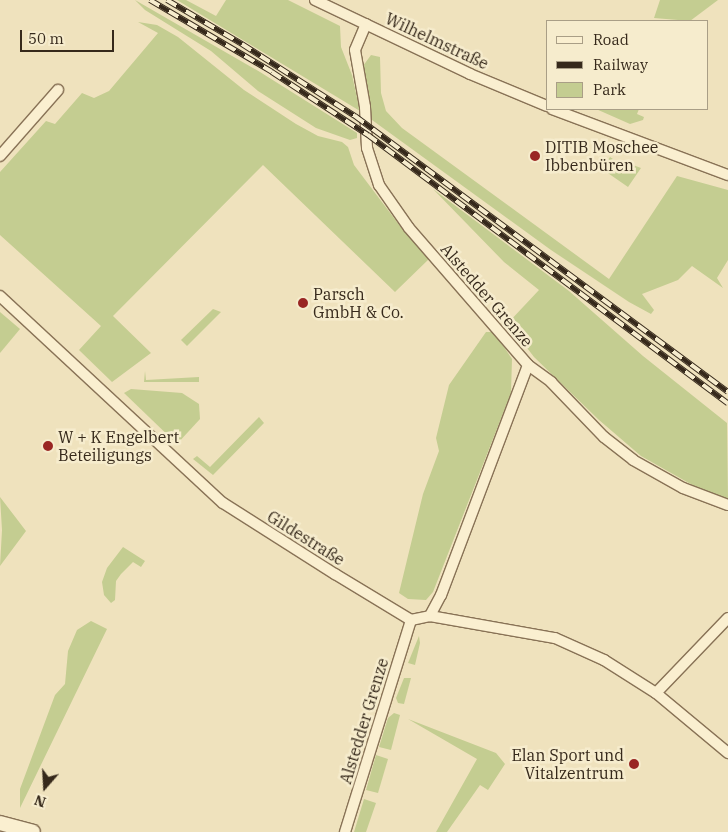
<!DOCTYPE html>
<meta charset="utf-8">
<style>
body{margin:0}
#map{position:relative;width:728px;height:832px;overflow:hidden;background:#efe2bd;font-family:"IBM Plex Serif",serif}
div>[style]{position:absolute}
.green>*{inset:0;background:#c4cd91}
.roads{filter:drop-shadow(1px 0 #887256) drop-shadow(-1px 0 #887256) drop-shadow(0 1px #887256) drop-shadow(0 -1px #887256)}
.street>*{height:10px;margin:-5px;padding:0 5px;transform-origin:5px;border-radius:5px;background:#faefd0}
.secondary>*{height:14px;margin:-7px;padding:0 7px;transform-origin:7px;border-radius:7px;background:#faefd0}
.rail>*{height:5.5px;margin-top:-2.75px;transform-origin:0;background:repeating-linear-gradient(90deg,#f6eccd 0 11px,#36291b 0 22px);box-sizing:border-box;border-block:1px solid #36291b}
.dots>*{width:14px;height:14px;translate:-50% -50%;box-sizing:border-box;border:2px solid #f6eccd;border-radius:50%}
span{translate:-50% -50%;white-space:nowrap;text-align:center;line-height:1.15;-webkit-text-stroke:5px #f6eccd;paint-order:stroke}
.street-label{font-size:16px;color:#36291b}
.poi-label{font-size:16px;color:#36291b}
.left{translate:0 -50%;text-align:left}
.right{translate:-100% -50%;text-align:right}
.legend{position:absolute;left:546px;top:20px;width:162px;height:90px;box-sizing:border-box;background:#f6eccd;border:1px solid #a99e86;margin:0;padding:6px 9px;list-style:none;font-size:15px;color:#36291b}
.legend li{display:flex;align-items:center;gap:10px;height:25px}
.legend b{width:25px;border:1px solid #a99e86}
.north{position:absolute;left:20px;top:762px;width:50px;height:50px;-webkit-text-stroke:4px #f6eccd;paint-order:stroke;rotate:199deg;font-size:14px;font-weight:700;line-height:20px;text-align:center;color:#36291b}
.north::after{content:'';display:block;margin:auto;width:18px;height:22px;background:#36291b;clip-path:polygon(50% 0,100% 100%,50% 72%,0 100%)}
.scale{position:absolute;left:20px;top:30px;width:94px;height:22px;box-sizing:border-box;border:2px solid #36291b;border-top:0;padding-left:6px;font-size:15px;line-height:18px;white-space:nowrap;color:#36291b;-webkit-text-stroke:4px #f6eccd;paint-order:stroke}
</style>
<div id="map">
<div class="green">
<div style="clip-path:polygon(135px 0,260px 72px,357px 133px,357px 138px,350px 140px,316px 128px,258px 91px,211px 51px,145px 10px)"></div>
<div style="clip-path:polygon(177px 0,186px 0,216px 16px,226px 0,288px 0,340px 26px,341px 47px,352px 75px,360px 111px)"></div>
<div style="clip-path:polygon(660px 0,718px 0,690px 21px,654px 18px)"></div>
<div style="clip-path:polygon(138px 22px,157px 25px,178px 37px,244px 90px,296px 124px,318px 136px,342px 142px,348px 147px,354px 165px,400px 226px,430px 258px,395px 292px,263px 165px,113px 316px,151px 353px,112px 382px,79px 350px,101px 326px,0 235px,0 172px,46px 121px,55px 124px,82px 93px,94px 98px,109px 91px,158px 33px)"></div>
<div style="clip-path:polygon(371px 55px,380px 57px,381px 93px,386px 111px,402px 128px,609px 279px,677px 176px,728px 190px,728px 260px,717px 278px,723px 288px,692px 266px,678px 280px,642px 294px,654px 310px,651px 314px,629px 302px,551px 250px,372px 120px,363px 66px)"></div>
<div style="clip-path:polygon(596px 109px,639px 109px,637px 114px,644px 117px,643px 120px,630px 124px)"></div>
<div style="clip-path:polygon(610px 157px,619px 163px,622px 161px,641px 168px,628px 187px,602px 169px)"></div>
<div style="clip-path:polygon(433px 189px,569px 291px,643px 356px,727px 423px,728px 500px,703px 491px,641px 456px,599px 420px,534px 357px,508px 323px,539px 290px,504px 262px)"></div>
<div style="clip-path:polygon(213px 309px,221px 312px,187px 346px,181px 340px)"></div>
<div style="clip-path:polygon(0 312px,20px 329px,0 353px)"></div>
<div style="clip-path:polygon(486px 332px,494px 332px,512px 359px,511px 393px,433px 592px,426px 600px,408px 599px,399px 593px,423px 494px,439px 451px,436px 438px,449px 385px)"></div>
<div style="clip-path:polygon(145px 371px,146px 380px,199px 377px,199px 382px,144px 382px)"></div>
<div style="clip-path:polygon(131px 389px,182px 393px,199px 404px,200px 419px,177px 444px,124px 393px)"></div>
<div style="clip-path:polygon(259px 417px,264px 423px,213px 475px,193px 459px,197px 456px,210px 467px)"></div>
<div style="clip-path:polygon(0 497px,26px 531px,0 566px,2px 530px)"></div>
<div style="clip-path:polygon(123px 547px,145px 561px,141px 567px,133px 562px,121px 574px,116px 581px,115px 600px,111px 603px,104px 595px,102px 582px,107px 568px)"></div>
<div style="clip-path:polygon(91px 621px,107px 629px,20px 808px,20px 789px,55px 695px,65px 684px,68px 651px,77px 630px)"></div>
<div style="clip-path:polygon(419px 636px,420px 643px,415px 665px,408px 663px)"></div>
<div style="clip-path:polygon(404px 678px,411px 678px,404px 704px,398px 703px,396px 698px)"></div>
<div style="clip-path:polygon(394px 713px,400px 715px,391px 750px,379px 747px,388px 718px)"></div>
<div style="clip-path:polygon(408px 719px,496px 753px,505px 764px,488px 790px,480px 785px,447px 832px,436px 832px,477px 759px)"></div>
<div style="clip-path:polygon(376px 755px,388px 759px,378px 793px,366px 790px)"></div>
<div style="clip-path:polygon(364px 799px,376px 803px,366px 832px,354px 832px)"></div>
</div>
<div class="roads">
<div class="street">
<div style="left:315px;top:0;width:172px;rotate:25.5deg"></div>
<div style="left:470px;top:74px;width:83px;rotate:22.6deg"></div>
<div style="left:366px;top:24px;width:28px;rotate:113deg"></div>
<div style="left:355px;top:50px;width:58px;rotate:80deg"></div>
<div style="left:365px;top:107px;width:41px;rotate:87.2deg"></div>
<div style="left:367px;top:148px;width:39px;rotate:72deg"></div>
<div style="left:379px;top:185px;width:52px;rotate:55.1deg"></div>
<div style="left:409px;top:228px;width:181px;rotate:49deg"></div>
<div style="left:528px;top:365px;width:246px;rotate:110.7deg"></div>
<div style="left:441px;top:595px;width:24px;rotate:118deg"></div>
<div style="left:552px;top:109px;width:188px;rotate:20.6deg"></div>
<div style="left:0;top:156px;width:88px;rotate:-48.7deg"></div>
<div style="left:0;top:296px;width:304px;rotate:42.9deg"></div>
<div style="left:223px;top:503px;width:133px;rotate:32.4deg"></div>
<div style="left:335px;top:574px;width:89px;rotate:31.2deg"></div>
<div style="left:411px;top:620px;width:19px;rotate:-12deg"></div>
<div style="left:430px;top:616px;width:127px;rotate:10deg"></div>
<div style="left:555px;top:638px;width:54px;rotate:24.2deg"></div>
<div style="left:604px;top:660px;width:62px;rotate:32.4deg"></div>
<div style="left:656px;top:693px;width:94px;rotate:39.8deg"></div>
<div style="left:528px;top:365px;width:29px;rotate:36deg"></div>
<div style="left:551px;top:382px;width:76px;rotate:46.1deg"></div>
<div style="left:604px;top:437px;width:37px;rotate:38deg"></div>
<div style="left:633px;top:460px;width:57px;rotate:29.2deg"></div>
<div style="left:683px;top:488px;width:48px;rotate:20.7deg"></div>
<div style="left:656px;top:693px;width:104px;rotate:-46.2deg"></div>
<div style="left:345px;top:832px;width:222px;rotate:-72.7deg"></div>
</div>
<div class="secondary">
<div style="left:0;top:823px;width:34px;rotate:15deg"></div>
</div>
</div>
<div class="rail">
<div style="left:150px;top:0;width:142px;rotate:30.5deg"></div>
<div style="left:272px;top:72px;width:115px;rotate:33.3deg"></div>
<div style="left:368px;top:135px;width:449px;rotate:36.7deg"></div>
<div style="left:167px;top:0;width:87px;rotate:30.4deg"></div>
<div style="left:242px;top:44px;width:134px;rotate:32.5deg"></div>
<div style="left:355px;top:116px;width:464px;rotate:36.5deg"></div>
</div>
<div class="dots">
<div style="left:535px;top:156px;background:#992623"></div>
<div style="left:303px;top:303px;background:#992623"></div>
<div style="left:48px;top:446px;background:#992623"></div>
<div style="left:634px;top:764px;background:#992623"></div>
</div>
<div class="street-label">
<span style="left:437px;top:41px;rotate:25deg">Wilhelmstraße</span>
<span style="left:487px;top:295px;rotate:49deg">Alstedder Grenze</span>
<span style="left:306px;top:538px;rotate:32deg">Gildestraße</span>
<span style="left:364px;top:721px;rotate:-73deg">Alstedder Grenze</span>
</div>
<div class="poi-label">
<span class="left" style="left:545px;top:156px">DITIB Moschee<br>Ibbenbüren</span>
<span class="left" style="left:313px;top:303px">Parsch<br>GmbH &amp; Co.</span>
<span class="left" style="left:58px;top:446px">W + K Engelbert<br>Beteiligungs</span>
<span class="right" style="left:624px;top:764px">Elan Sport und<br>Vitalzentrum</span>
</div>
<ul class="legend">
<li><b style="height:6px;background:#faefd0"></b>Road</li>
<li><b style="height:6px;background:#36291b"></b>Railway</li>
<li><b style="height:14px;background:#c4cd91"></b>Park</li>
</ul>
<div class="north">N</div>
<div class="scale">50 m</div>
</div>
